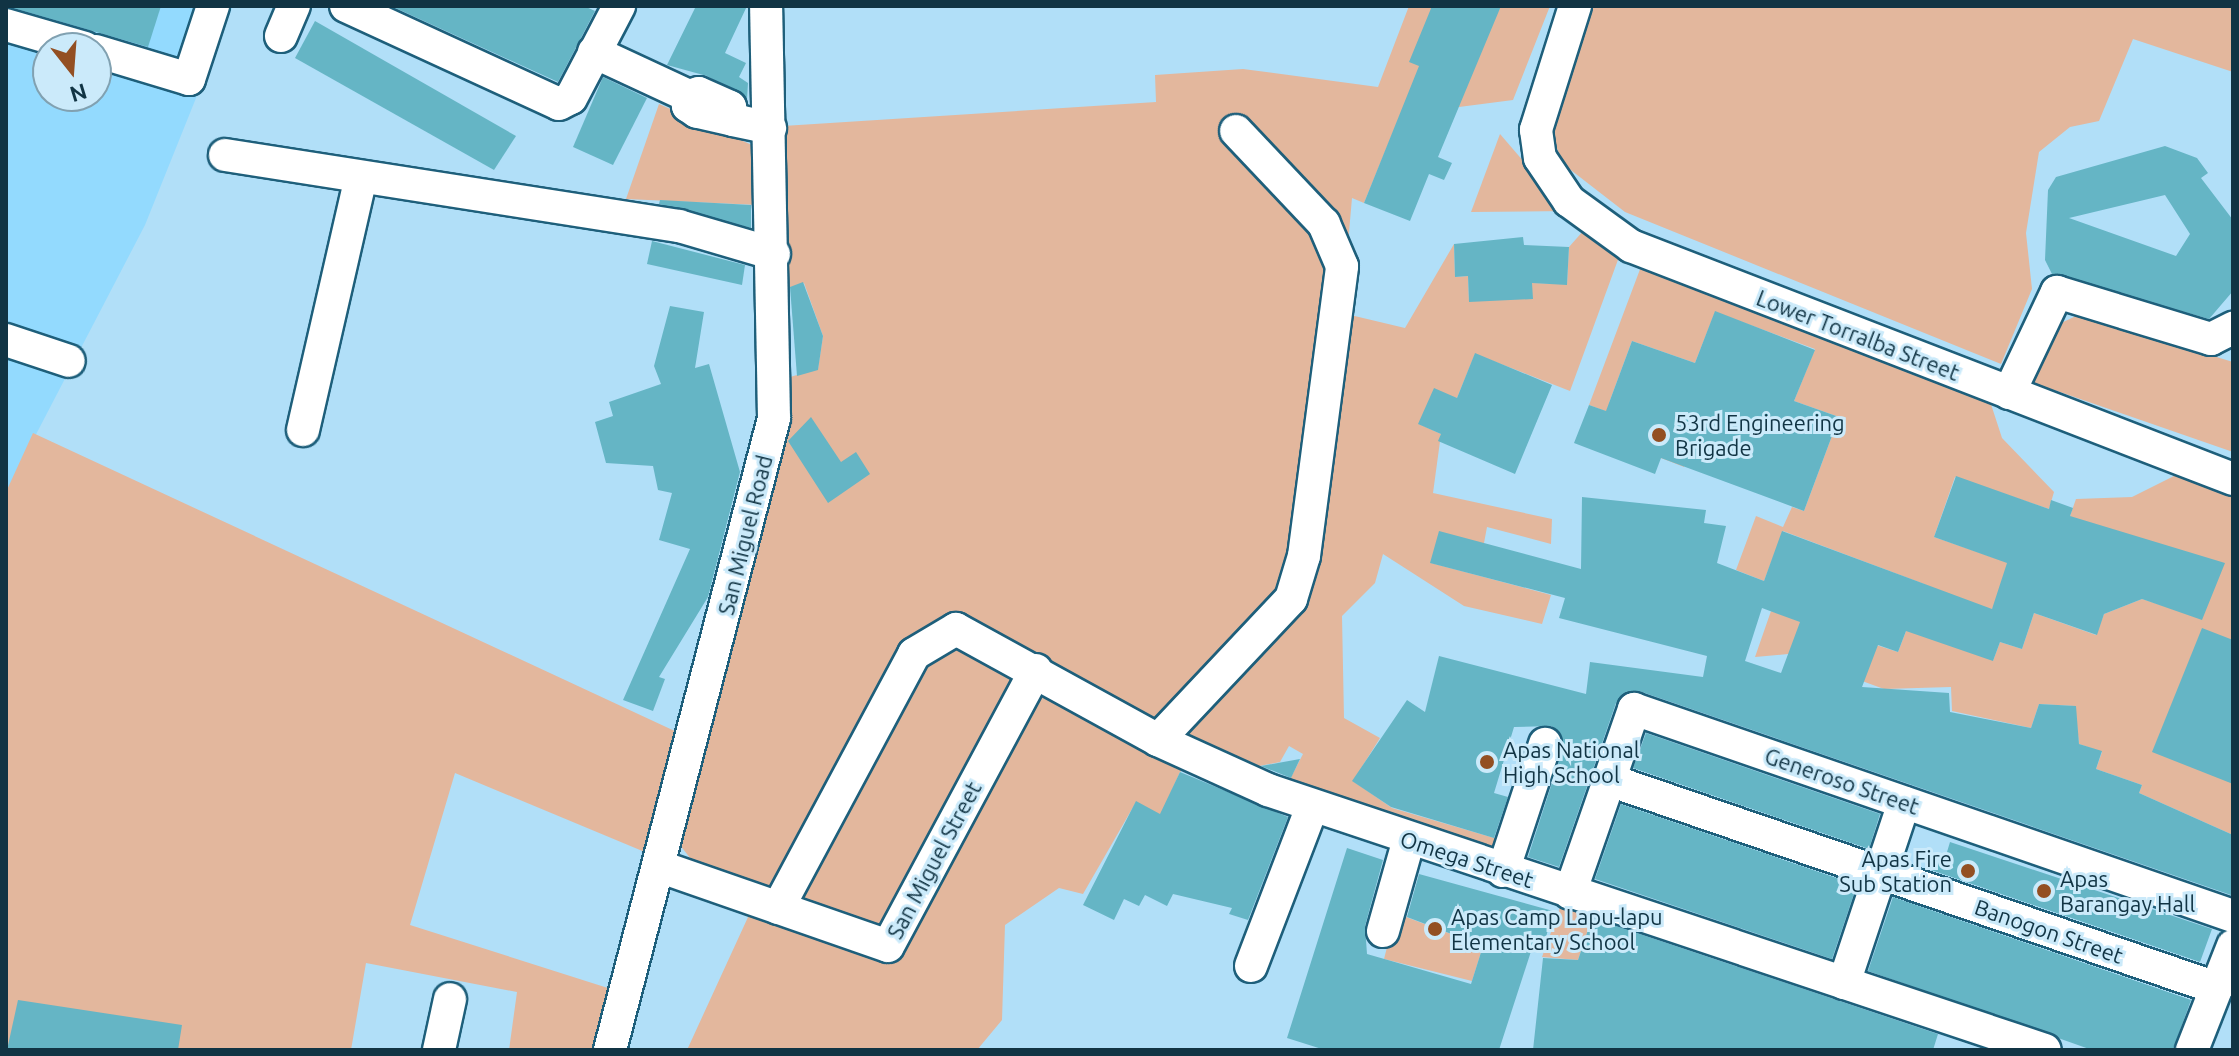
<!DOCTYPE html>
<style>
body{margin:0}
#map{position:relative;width:2239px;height:1056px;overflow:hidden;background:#b1dff8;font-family:Ubuntu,sans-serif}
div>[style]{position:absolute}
.built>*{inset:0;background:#93dafe}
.green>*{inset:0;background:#e3b79d}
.building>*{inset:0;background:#65b5c5}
.roads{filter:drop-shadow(2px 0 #1e5f7b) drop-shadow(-2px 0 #1e5f7b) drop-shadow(0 2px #1e5f7b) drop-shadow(0 -2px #1e5f7b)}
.minor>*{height:32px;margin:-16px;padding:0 16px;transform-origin:16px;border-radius:16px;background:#fff}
.dots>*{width:22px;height:22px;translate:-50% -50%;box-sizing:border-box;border:4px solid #cbeafa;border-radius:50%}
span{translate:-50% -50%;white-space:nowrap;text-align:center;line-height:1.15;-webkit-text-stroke:6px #cbeafa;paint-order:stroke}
.street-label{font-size:22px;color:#113444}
.poi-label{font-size:22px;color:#113444}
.left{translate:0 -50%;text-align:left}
.right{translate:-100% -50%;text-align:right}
.frame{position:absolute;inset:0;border:8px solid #113444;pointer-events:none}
.north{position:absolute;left:32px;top:32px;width:80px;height:80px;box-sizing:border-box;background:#cbeafa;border:2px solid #81a1b1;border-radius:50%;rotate:163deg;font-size:22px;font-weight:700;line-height:32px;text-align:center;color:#113444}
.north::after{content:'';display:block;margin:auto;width:28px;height:36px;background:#934f22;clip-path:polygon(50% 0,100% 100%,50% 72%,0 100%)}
</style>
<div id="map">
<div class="built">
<div style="clip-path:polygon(evenodd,6px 6px,233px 6px,145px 225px,6px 492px,6px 6px,48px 48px,96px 48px,96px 96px,48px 96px,48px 48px)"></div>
</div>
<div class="green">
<div style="clip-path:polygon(1409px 6px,1550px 6px,1513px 100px,1459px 107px,1411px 88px,1364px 203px,1352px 198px,1342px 313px,1405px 328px,1454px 244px,1455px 277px,1468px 276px,1469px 301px,1532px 283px,1567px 284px,1569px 247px,1584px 230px,1619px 257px,1570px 391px,1475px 354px,1457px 398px,1419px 424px,1441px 434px,1433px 493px,1552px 519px,1551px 544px,1487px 527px,1484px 543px,1431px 563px,1551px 595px,1542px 624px,1464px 606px,1383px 554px,1375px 583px,1342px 616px,1344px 718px,1380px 738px,1353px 781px,1392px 808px,1501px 840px,1496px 860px,1287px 785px,1303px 754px,1289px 746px,1280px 762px,1244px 769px,1207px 751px,1180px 772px,1171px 792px,1172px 823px,1136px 802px,1083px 894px,1059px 888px,1005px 925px,1002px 1020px,977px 1050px,687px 1050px,760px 891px,694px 863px,676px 840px,782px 443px,790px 377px,818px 369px,823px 336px,804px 283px,782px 290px,783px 126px,1156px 102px,1155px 75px,1243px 69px,1378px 87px)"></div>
<div style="clip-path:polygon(1586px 6px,2233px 6px,2233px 72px,2133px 39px,2099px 121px,2070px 127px,2039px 152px,2026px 233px,2032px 289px,2001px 364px,1625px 212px,1563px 164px,1546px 120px)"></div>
<div style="clip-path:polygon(659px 104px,752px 145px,758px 205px,626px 199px)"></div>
<div style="clip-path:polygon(1500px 134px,1566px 211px,1471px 212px)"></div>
<div style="clip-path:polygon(1642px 264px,1988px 395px,2002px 438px,2054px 492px,2049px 509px,1955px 477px,1934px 537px,2018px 566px,1992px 609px,1993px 661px,2000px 642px,2022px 649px,2034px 613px,2096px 635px,2104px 614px,2142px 599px,2164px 606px,2070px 516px,2076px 499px,2132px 497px,2186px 470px,2233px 490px,2233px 835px,2139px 793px,2142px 785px,2096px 769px,2102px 752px,2079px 744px,2075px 706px,2039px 704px,2031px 728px,1952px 711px,1951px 687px,1884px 689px,1788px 654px,1755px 657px,1771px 611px,1898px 652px,1924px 584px,1783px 531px,1764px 581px,1736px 570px,1756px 516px,1783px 527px,1792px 507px,1804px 511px,1839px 417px,1794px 401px,1815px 349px,1715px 312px,1695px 363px,1632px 341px,1609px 403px,1696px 436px,1684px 467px,1661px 458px,1669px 435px,1589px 405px)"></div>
<div style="clip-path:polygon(2078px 315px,2233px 362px,2233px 452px,2034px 383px,2057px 325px)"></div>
<div style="clip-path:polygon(33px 433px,679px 733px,652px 855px,455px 773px,410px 925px,611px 989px,596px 1050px,509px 1050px,517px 992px,366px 963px,351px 1050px,6px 1050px,6px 492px)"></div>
<div style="clip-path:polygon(1407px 869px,1418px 874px,1406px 917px,1483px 946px,1472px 981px,1384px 959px)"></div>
<div style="clip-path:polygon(1562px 902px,1594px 912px,1578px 960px,1542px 957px)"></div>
</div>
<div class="building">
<div style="clip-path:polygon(6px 6px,161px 6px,148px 47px)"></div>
<div style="clip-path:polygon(391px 6px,584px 6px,595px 11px,558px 82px)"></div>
<div style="clip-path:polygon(696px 6px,747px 6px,725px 53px,746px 63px,739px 77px,748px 83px,747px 100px,707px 76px,667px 65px)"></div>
<div style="clip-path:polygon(1432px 6px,1501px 6px,1438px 157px,1452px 163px,1444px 180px,1429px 174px,1410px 221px,1364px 203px,1419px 66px,1409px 62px)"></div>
<div style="clip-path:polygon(315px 21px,516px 136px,494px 170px,295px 58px)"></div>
<div style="clip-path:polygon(603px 77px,647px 98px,613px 165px,573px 147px)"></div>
<div style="clip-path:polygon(evenodd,2165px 146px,2197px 158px,2208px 173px,2201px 178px,2233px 220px,2233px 291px,2209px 319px,2052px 274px,2045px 260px,2048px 190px,2056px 177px,2165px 146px,2165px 195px,2190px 234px,2176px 256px,2069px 218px,2165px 195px)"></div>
<div style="clip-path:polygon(660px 200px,751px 205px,751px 228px,659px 204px)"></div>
<div style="clip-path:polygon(1523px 237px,1524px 245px,1569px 247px,1567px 285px,1532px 283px,1533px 299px,1469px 302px,1468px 276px,1455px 277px,1454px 244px)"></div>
<div style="clip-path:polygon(652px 241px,745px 265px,742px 285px,647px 264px)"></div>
<div style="clip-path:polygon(803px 282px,823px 336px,818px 370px,797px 376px,790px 287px)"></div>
<div style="clip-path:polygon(670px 306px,704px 312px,695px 368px,709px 364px,740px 472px,708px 597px,659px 677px,665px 679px,653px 711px,623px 700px,690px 549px,659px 540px,672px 493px,658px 490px,653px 466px,606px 463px,595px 422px,613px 416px,609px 402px,661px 384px,654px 366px)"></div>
<div style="clip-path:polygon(1715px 311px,1815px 350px,1794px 401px,1839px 417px,1804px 511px,1661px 458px,1655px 474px,1574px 443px,1589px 405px,1606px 411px,1632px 341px,1695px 363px)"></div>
<div style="clip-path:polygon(1475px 353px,1552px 385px,1515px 474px,1438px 441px,1441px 434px,1418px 424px,1434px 388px,1457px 398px)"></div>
<div style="clip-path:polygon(811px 417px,841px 462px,856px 452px,870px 474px,828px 503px,788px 441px)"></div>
<div style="clip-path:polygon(evenodd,1956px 476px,2049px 509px,2051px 500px,2073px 508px,2070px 516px,2225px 563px,2202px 620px,2142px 599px,2104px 614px,2097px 635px,2034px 613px,2022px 649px,2000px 642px,1993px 661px,1906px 631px,1898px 652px,1878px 645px,1862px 687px,1949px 693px,1950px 712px,2031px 728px,2039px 704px,2076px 706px,2079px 744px,2102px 751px,2096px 769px,2142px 785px,2139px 793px,2233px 835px,2231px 895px,1639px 691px,1616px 703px,1559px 867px,1528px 857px,1563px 749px,1552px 726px,1514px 727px,1494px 793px,1508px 797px,1494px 838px,1391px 807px,1352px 781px,1407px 700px,1425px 712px,1439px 656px,1586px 694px,1590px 662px,1703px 677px,1707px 656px,1559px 618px,1565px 598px,1430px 563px,1439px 531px,1581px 569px,1582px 497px,1706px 510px,1704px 523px,1726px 526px,1717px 563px,1764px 581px,1782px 531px,1992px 609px,2007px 563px,1934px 537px,1956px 476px,1762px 608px,1800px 622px,1781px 673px,1745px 661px,1762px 608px)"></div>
<div style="clip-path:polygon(2202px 628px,2233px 640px,2233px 784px,2152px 752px)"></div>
<div style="clip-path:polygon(1646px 733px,1880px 814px,1869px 849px,1633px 768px)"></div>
<div style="clip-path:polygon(1300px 759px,1291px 778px,1261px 766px)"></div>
<div style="clip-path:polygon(1180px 772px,1288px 817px,1248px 920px,1229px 914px,1232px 908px,1173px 894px,1167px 906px,1145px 895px,1139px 906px,1124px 899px,1114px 920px,1083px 905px,1136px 801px,1160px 814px)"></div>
<div style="clip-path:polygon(1621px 804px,1857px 885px,1832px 959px,1595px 879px)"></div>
<div style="clip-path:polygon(1950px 842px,2212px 929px,2200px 962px,1931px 870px,1935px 859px,1944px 862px)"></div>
<div style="clip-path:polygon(1347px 848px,1383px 860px,1365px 926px,1367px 954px,1471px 984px,1483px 946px,1407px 917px,1419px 874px,1553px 911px,1545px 941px,1535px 939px,1499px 1050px,1325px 1050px,1287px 1038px)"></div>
<div style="clip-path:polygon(1893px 897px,2191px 1000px,2173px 1050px,2092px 1050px,1868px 971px)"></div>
<div style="clip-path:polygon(1592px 918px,1938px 1034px,1933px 1050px,1533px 1050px,1543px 958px,1578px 960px)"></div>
<div style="clip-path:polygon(18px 1000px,182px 1025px,178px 1050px,7px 1050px)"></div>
</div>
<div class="roads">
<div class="minor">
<div style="left:346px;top:6px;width:234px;rotate:24.7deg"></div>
<div style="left:559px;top:104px;width:13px;rotate:-27deg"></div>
<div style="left:571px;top:98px;width:104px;rotate:-62.4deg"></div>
<div style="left:1575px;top:6px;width:130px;rotate:107.5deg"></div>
<div style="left:1536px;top:130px;width:28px;rotate:82deg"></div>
<div style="left:1540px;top:158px;width:52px;rotate:56deg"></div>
<div style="left:1569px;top:201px;width:77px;rotate:36deg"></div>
<div style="left:1631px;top:246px;width:646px;rotate:21.16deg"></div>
<div style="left:6px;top:25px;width:82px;rotate:16.2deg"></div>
<div style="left:281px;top:36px;width:33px;rotate:-67deg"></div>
<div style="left:96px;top:51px;width:97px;rotate:16.8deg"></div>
<div style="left:189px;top:79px;width:77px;rotate:-71.8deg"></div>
<div style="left:594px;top:52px;width:105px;rotate:24.9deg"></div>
<div style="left:733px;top:120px;width:37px;rotate:-167deg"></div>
<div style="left:697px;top:112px;width:11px;rotate:-146deg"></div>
<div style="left:688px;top:106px;width:10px;rotate:-84deg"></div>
<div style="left:689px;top:96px;width:10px;rotate:-17deg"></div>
<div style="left:699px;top:93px;width:34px;rotate:24deg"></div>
<div style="left:730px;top:107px;width:13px;rotate:77deg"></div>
<div style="left:733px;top:120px;width:38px;rotate:12deg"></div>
<div style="left:225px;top:155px;width:460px;rotate:8.9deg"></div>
<div style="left:679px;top:226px;width:99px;rotate:16.4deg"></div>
<div style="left:6px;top:340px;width:66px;rotate:18.4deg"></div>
<div style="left:2009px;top:393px;width:112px;rotate:-64.6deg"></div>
<div style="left:2057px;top:292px;width:161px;rotate:17deg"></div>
<div style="left:2211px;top:339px;width:25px;rotate:-27deg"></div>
<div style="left:303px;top:430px;width:255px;rotate:-77.1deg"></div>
<div style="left:1158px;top:740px;width:194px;rotate:-46.7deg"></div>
<div style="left:1291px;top:599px;width:45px;rotate:-73.2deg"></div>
<div style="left:1304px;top:556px;width:292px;rotate:-82.5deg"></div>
<div style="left:1342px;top:266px;width:46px;rotate:-113.2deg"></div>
<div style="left:1324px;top:224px;width:128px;rotate:-133.4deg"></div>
<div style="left:1609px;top:780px;width:642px;rotate:18.91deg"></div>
<div style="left:661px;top:867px;width:240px;rotate:19.2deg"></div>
<div style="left:888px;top:946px;width:313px;rotate:-61.8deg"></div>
<div style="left:1503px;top:871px;width:134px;rotate:-71.7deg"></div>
<div style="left:1570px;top:893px;width:195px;rotate:-70.8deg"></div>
<div style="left:1634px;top:709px;width:634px;rotate:19.06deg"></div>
<div style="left:778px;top:908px;width:288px;rotate:-61.8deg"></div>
<div style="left:914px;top:654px;width:49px;rotate:-30.8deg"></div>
<div style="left:956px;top:629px;width:230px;rotate:28.8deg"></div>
<div style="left:1158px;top:740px;width:121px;rotate:24.4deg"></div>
<div style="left:1268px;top:790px;width:819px;rotate:18.5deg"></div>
<div style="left:1383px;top:931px;width:96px;rotate:-74.2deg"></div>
<div style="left:1251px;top:966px;width:170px;rotate:-69deg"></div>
<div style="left:1844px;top:983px;width:190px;rotate:-71.6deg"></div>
<div style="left:439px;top:1050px;width:52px;rotate:-77.8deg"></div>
<div style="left:610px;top:1050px;width:653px;rotate:-75.45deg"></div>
<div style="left:774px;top:418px;width:412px;rotate:-91.1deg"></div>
<div style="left:2192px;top:1050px;width:112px;rotate:-68.5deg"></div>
</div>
</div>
<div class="dots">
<div style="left:1659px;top:435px;background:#934f22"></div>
<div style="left:1487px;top:762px;background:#934f22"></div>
<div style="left:1968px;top:871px;background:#934f22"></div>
<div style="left:2044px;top:891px;background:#934f22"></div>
<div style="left:1435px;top:929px;background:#934f22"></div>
</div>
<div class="street-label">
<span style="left:1858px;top:335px;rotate:21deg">Lower Torralba Street</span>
<span style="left:745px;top:535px;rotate:-76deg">San Miguel Road</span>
<span style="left:1842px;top:781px;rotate:19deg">Generoso Street</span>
<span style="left:1467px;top:859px;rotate:18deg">Omega Street</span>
<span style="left:934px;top:860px;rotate:-62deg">San Miguel Street</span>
<span style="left:2049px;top:931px;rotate:19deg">Banogon Street</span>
</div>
<div class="poi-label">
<span class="left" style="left:1675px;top:435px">53rd Engineering<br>Brigade</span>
<span class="left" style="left:1503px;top:762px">Apas National<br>High School</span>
<span class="right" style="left:1952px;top:871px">Apas Fire<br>Sub Station</span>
<span class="left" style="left:2060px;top:891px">Apas<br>Barangay Hall</span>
<span class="left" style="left:1451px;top:929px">Apas Camp Lapu-lapu<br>Elementary School</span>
</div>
<div class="frame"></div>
<div class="north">N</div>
</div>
